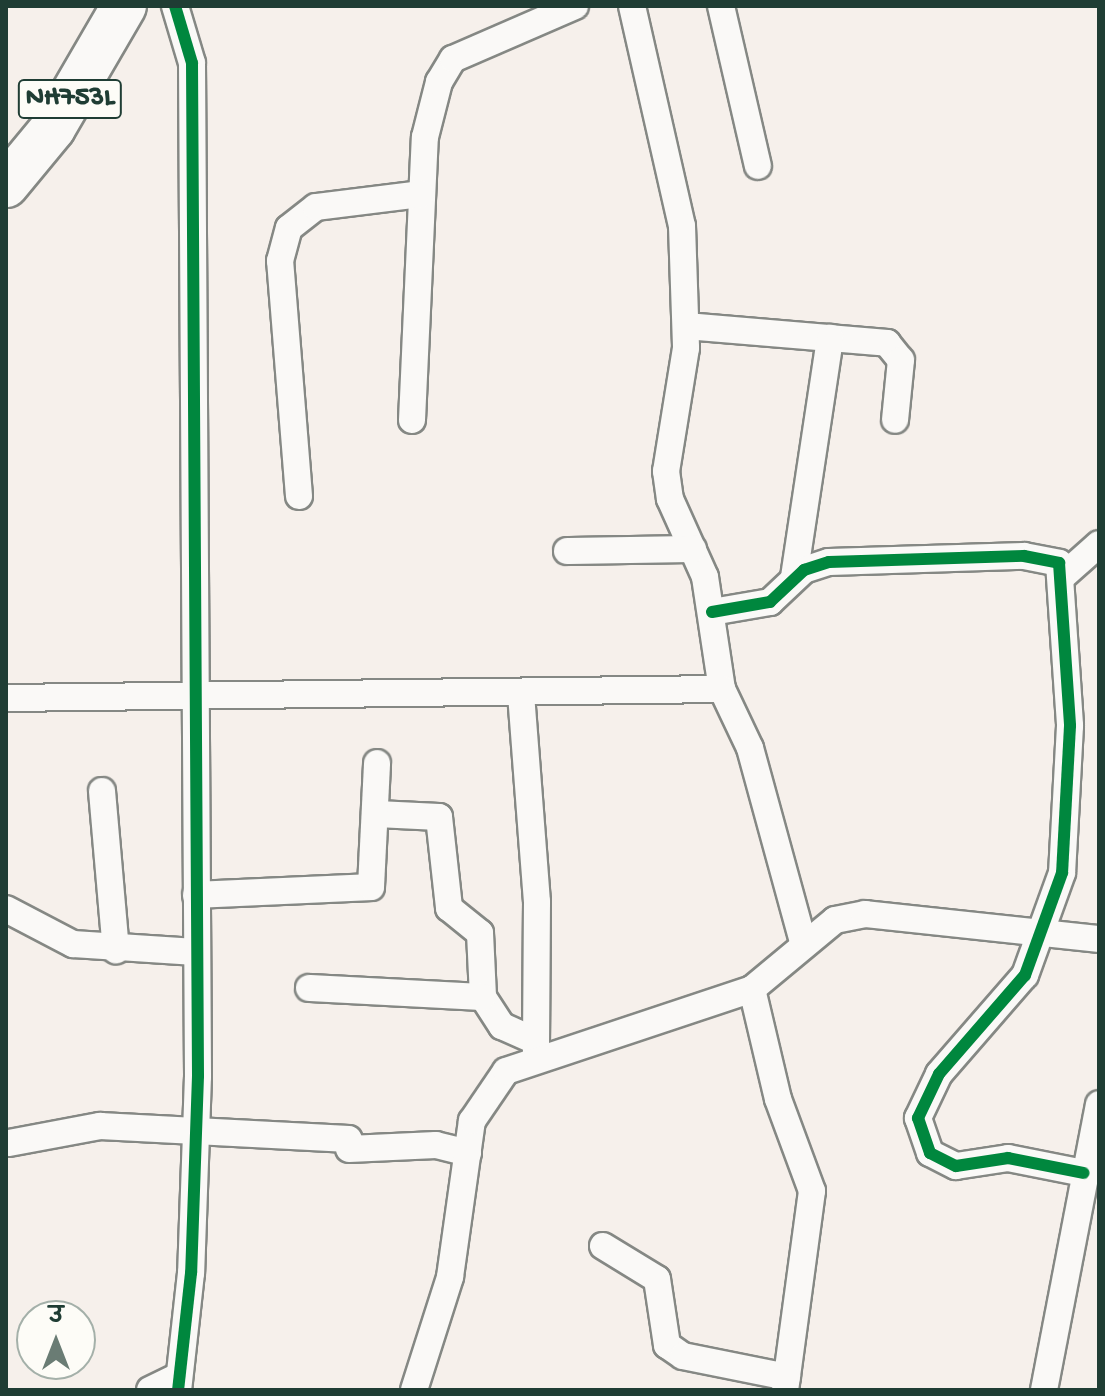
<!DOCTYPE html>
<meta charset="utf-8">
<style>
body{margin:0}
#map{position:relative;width:1105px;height:1396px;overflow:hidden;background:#f6f0eb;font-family:"Gochi Hand","Playpen Sans Deva",sans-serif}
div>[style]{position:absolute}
.roads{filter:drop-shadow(2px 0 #858884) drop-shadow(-2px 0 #858884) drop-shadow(0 2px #858884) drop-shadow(0 -2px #858884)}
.minor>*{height:26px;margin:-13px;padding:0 13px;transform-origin:13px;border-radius:13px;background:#faf9f7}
.trunk>*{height:44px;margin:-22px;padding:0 22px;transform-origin:22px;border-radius:22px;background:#faf9f7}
.cycleway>*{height:12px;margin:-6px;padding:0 6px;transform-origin:6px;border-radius:6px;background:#00873e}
span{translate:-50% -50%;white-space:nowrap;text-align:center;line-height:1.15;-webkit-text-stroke:6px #fdfcf7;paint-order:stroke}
.shield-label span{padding:2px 6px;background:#fdfcf7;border:2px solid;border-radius:6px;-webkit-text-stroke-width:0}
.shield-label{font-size:28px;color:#1f3d34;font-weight:700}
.frame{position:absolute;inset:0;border:8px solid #1f3d34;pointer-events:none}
.north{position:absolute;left:16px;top:1300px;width:80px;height:80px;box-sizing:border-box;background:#fdfcf7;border:2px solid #a4b0a9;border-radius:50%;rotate:0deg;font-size:22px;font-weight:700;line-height:32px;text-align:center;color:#1f3d34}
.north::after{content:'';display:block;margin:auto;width:28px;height:36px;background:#6a7c74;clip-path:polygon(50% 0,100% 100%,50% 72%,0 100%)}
</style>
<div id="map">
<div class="roads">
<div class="minor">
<div style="left:175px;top:6px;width:59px;rotate:73.4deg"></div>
<div style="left:192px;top:63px;width:1013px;rotate:89.66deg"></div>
<div style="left:198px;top:1076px;width:197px;rotate:92deg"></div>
<div style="left:191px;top:1273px;width:118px;rotate:96.3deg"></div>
<div style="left:632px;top:6px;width:226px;rotate:77.2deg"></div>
<div style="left:682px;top:226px;width:122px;rotate:88.1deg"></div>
<div style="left:686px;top:348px;width:125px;rotate:99.2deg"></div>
<div style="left:666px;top:471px;width:28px;rotate:82deg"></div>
<div style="left:670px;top:499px;width:85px;rotate:65.8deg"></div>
<div style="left:705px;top:577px;width:113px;rotate:81.4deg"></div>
<div style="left:722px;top:689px;width:65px;rotate:64.6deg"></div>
<div style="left:750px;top:748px;width:204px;rotate:74.7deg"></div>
<div style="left:721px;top:6px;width:164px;rotate:77deg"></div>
<div style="left:686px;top:326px;width:202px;rotate:4.8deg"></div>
<div style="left:887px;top:343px;width:22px;rotate:51deg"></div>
<div style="left:901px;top:360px;width:60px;rotate:95.7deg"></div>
<div style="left:412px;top:420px;width:283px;rotate:-87.4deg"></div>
<div style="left:425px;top:137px;width:57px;rotate:-75.7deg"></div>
<div style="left:439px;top:82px;width:27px;rotate:-59deg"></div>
<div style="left:453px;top:59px;width:133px;rotate:-23.5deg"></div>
<div style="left:299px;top:496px;width:236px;rotate:-94.6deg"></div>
<div style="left:280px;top:261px;width:34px;rotate:-75deg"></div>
<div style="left:289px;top:228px;width:34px;rotate:-38deg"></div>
<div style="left:316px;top:207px;width:106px;rotate:-7.1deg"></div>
<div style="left:567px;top:551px;width:126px;rotate:-0.9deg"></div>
<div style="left:1063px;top:576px;width:48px;rotate:-41.6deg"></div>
<div style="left:794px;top:577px;width:242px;rotate:-81.4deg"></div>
<div style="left:712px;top:612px;width:59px;rotate:-9.8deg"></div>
<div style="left:770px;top:602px;width:47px;rotate:-43.3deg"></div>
<div style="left:804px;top:570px;width:26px;rotate:-18deg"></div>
<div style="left:829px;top:562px;width:195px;rotate:-1.8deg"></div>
<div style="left:1024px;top:556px;width:36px;rotate:11deg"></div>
<div style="left:1059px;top:563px;width:163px;rotate:86.1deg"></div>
<div style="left:1070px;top:726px;width:147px;rotate:93.1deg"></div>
<div style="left:1062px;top:873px;width:109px;rotate:109.9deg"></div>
<div style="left:1025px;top:975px;width:131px;rotate:131deg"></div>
<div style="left:939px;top:1074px;width:49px;rotate:115.5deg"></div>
<div style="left:918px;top:1118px;width:37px;rotate:71deg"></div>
<div style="left:930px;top:1153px;width:29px;rotate:27deg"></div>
<div style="left:956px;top:1166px;width:53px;rotate:-8.7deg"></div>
<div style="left:1008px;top:1158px;width:77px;rotate:11.2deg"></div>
<div style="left:521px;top:694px;width:209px;rotate:85.6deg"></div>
<div style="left:537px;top:902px;width:156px;rotate:90.4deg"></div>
<div style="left:6px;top:698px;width:716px;rotate:-0.72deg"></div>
<div style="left:102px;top:791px;width:160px;rotate:85deg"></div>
<div style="left:377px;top:814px;width:62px;rotate:2.8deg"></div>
<div style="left:439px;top:817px;width:92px;rotate:83.7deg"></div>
<div style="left:449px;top:908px;width:40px;rotate:39deg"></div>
<div style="left:480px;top:933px;width:64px;rotate:87.3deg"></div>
<div style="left:483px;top:997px;width:35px;rotate:57deg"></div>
<div style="left:502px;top:1026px;width:37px;rotate:24deg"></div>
<div style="left:196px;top:895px;width:175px;rotate:-2.6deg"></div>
<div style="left:371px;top:887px;width:124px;rotate:-87.2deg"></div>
<div style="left:6px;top:909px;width:76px;rotate:27.6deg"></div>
<div style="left:73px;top:944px;width:123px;rotate:3.7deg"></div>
<div style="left:309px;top:988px;width:174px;rotate:3deg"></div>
<div style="left:752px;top:989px;width:113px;rotate:76.7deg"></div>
<div style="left:778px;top:1099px;width:98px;rotate:69.7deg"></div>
<div style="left:812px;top:1191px;width:201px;rotate:97.7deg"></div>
<div style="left:9px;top:1143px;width:93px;rotate:-10.6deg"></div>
<div style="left:100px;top:1126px;width:249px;rotate:3deg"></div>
<div style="left:349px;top:1149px;width:87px;rotate:-2.6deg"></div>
<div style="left:436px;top:1145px;width:33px;rotate:14deg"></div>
<div style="left:603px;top:1246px;width:63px;rotate:31.4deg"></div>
<div style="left:657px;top:1279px;width:67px;rotate:81.4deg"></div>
<div style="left:667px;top:1345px;width:19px;rotate:35deg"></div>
<div style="left:683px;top:1356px;width:106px;rotate:11.4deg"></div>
<div style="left:150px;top:1390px;width:32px;rotate:-26deg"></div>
<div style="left:414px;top:1390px;width:119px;rotate:-72.3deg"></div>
<div style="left:450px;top:1277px;width:158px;rotate:-82deg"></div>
<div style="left:472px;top:1121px;width:60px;rotate:-55.8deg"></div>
<div style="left:506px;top:1071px;width:259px;rotate:-18.4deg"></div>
<div style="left:752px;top:989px;width:108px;rotate:-39.7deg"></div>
<div style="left:835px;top:920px;width:31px;rotate:-11deg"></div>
<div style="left:865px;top:914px;width:235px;rotate:6.1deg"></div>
<div style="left:1044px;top:1390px;width:291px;rotate:-79.1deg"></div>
</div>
<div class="trunk">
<div style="left:6px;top:185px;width:74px;rotate:-50.5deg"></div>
<div style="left:53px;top:128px;width:141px;rotate:-59.8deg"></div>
</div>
</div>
<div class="cycleway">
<div style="left:175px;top:6px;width:59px;rotate:73.4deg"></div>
<div style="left:192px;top:63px;width:1013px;rotate:89.66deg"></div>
<div style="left:198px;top:1076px;width:197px;rotate:92deg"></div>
<div style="left:191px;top:1273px;width:118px;rotate:96.3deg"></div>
<div style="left:712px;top:612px;width:59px;rotate:-9.8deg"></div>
<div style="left:770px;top:602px;width:47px;rotate:-43.3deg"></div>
<div style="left:804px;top:570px;width:26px;rotate:-18deg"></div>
<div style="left:829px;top:562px;width:195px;rotate:-1.8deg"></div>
<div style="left:1024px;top:556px;width:36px;rotate:11deg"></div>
<div style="left:1059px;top:563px;width:163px;rotate:86.1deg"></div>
<div style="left:1070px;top:726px;width:147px;rotate:93.1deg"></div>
<div style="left:1062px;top:873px;width:109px;rotate:109.9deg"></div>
<div style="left:1025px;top:975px;width:131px;rotate:131deg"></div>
<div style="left:939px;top:1074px;width:49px;rotate:115.5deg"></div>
<div style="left:918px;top:1118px;width:37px;rotate:71deg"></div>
<div style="left:930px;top:1153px;width:29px;rotate:27deg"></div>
<div style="left:956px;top:1166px;width:53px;rotate:-8.7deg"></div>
<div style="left:1008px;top:1158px;width:77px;rotate:11.2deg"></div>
</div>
<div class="shield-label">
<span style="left:70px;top:99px">NH753L</span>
</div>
<div class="frame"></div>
<div class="north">उ</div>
</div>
